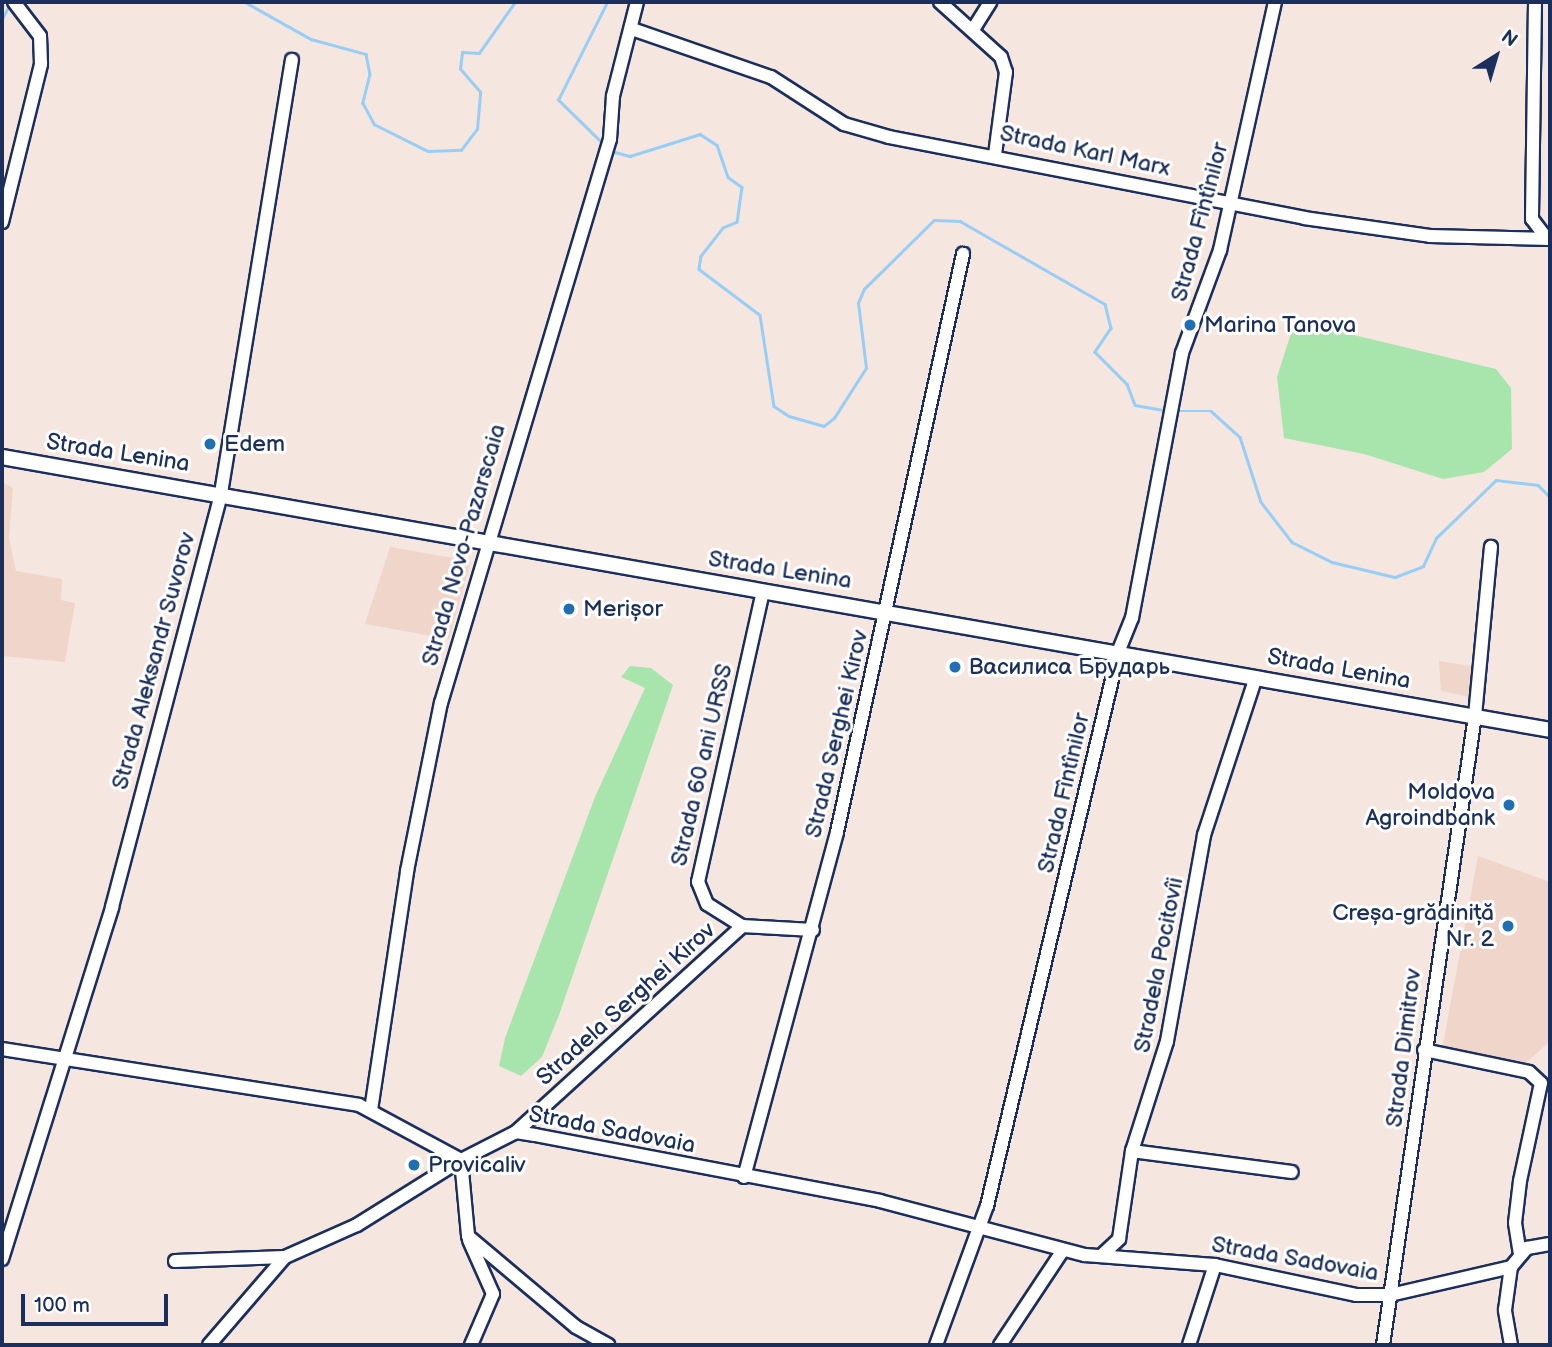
<!DOCTYPE html>
<meta charset="utf-8">
<style>
body{margin:0}
#map{position:relative;width:1552px;height:1347px;overflow:hidden;background:#f6e6e0;font-family:"Balsamiq Sans",sans-serif}
div>[style]{position:absolute}
.built>*{inset:0;background:#f0d5ca}
.green>*{inset:0;background:#a8e5ac}
.stream>*{height:2.5px;margin:-1.25px;padding:0 1.25px;transform-origin:1.25px;border-radius:1.25px;background:#97cef6}
.roads{filter:drop-shadow(2px 0 #1b2f5e) drop-shadow(-2px 0 #1b2f5e) drop-shadow(0 2px #1b2f5e) drop-shadow(0 -2px #1b2f5e)}
.minor>*{height:12px;margin:-6px;padding:0 6px;transform-origin:6px;border-radius:6px;background:#fff}
.tertiary>*{height:14px;margin:-7px;padding:0 7px;transform-origin:7px;border-radius:7px;background:#fff}
.dots>*{width:19px;height:19px;translate:-50% -50%;box-sizing:border-box;border:4px solid #fff;border-radius:50%}
span{translate:-50% -50%;white-space:nowrap;text-align:center;line-height:1.15;-webkit-text-stroke:6px #fff;paint-order:stroke}
.street-label{font-size:23px;color:#1b2f5e}
.poi-label{font-size:23px;color:#1b2f5e}
.left{translate:0 -50%;text-align:left}
.right{translate:-100% -50%;text-align:right}
.frame{position:absolute;inset:0;border:4px solid #1b2f5e;pointer-events:none}
.north{position:absolute;left:1461px;top:21px;width:70px;height:70px;-webkit-text-stroke:5px #fff;paint-order:stroke;rotate:37deg;font-size:19px;font-weight:700;line-height:28px;text-align:center;color:#1b2f5e}
.north::after{content:'';display:block;margin:auto;width:24px;height:32px;background:#1b2f5e;clip-path:polygon(50% 0,100% 100%,50% 72%,0 100%)}
.scale{position:absolute;left:21px;top:1294px;width:147px;height:32px;box-sizing:border-box;border:4px solid #1b2f5e;border-top:0;padding-left:9px;font-size:21px;line-height:24px;white-space:nowrap;color:#1b2f5e;-webkit-text-stroke:5px #fff;paint-order:stroke}
</style>
<div id="map">
<div class="built">
<div style="clip-path:polygon(2px 482px,13px 488px,9px 538px,16px 571px,62px 579px,61px 600px,75px 603px,65px 662px,2px 656px)"></div>
<div style="clip-path:polygon(390px 547px,471px 561px,449px 639px,365px 624px)"></div>
<div style="clip-path:polygon(1439px 661px,1477px 667px,1474px 698px,1441px 691px)"></div>
<div style="clip-path:polygon(1478px 856px,1550px 882px,1550px 1041px,1526px 1063px,1442px 1049px)"></div>
</div>
<div class="green">
<div style="clip-path:polygon(1295px 321px,1496px 369px,1511px 388px,1512px 449px,1484px 472px,1443px 479px,1364px 454px,1284px 438px,1277px 377px)"></div>
<div style="clip-path:polygon(630px 666px,651px 668px,673px 685px,559px 1015px,542px 1057px,521px 1076px,499px 1066px,505px 1038px,595px 797px,645px 688px,621px 677px)"></div>
</div>
<div class="stream">
<div style="left:245px;top:2px;width:76px;rotate:29.3deg"></div>
<div style="left:311px;top:39px;width:57px;rotate:15.3deg"></div>
<div style="left:366px;top:54px;width:20px;rotate:79deg"></div>
<div style="left:370px;top:74px;width:30px;rotate:104deg"></div>
<div style="left:363px;top:103px;width:24px;rotate:62deg"></div>
<div style="left:374px;top:124px;width:60px;rotate:26.6deg"></div>
<div style="left:428px;top:151px;width:33px;rotate:-2deg"></div>
<div style="left:461px;top:150px;width:26px;rotate:-53deg"></div>
<div style="left:477px;top:129px;width:37px;rotate:-85deg"></div>
<div style="left:480px;top:92px;width:30px;rotate:-131deg"></div>
<div style="left:460px;top:69px;width:17px;rotate:-83deg"></div>
<div style="left:462px;top:52px;width:17px;rotate:3deg"></div>
<div style="left:479px;top:53px;width:62px;rotate:-54.8deg"></div>
<div style="left:2px;top:19px;width:18px;rotate:-63deg"></div>
<div style="left:603px;top:144px;width:63px;rotate:-135.6deg"></div>
<div style="left:558px;top:100px;width:110px;rotate:-63.4deg"></div>
<div style="left:611px;top:151px;width:20px;rotate:15deg"></div>
<div style="left:630px;top:156px;width:73px;rotate:-17.4deg"></div>
<div style="left:700px;top:134px;width:20px;rotate:33deg"></div>
<div style="left:717px;top:145px;width:34px;rotate:71deg"></div>
<div style="left:728px;top:177px;width:17px;rotate:36deg"></div>
<div style="left:742px;top:187px;width:35px;rotate:98deg"></div>
<div style="left:737px;top:222px;width:15px;rotate:157deg"></div>
<div style="left:723px;top:228px;width:36px;rotate:128deg"></div>
<div style="left:701px;top:256px;width:13px;rotate:99deg"></div>
<div style="left:699px;top:269px;width:76px;rotate:37deg"></div>
<div style="left:760px;top:315px;width:92px;rotate:81.3deg"></div>
<div style="left:774px;top:406px;width:18px;rotate:34deg"></div>
<div style="left:789px;top:416px;width:36px;rotate:16deg"></div>
<div style="left:824px;top:426px;width:13px;rotate:-39deg"></div>
<div style="left:834px;top:418px;width:59px;rotate:-57.4deg"></div>
<div style="left:866px;top:368px;width:65px;rotate:-97deg"></div>
<div style="left:858px;top:303px;width:15px;rotate:-67deg"></div>
<div style="left:864px;top:289px;width:98px;rotate:-44.6deg"></div>
<div style="left:934px;top:220px;width:26px;rotate:2deg"></div>
<div style="left:960px;top:221px;width:167px;rotate:29.8deg"></div>
<div style="left:1105px;top:304px;width:25px;rotate:76deg"></div>
<div style="left:1111px;top:328px;width:29px;rotate:124deg"></div>
<div style="left:1095px;top:352px;width:45px;rotate:45deg"></div>
<div style="left:1127px;top:384px;width:22px;rotate:69deg"></div>
<div style="left:1135px;top:405px;width:34px;rotate:10deg"></div>
<div style="left:1174px;top:411px;width:37px"></div>
<div style="left:1211px;top:411px;width:39px;rotate:42deg"></div>
<div style="left:1240px;top:437px;width:68px;rotate:72.1deg"></div>
<div style="left:1261px;top:502px;width:51px;rotate:52.2deg"></div>
<div style="left:1292px;top:542px;width:45px;rotate:26.6deg"></div>
<div style="left:1332px;top:562px;width:65px;rotate:13.4deg"></div>
<div style="left:1395px;top:577px;width:30px;rotate:-21deg"></div>
<div style="left:1423px;top:566px;width:31px;rotate:-65deg"></div>
<div style="left:1436px;top:538px;width:83px;rotate:-44deg"></div>
<div style="left:1496px;top:480px;width:42px;rotate:6.8deg"></div>
<div style="left:1538px;top:485px;width:17px;rotate:45deg"></div>
</div>
<div class="roads">
<div class="minor">
<div style="left:940px;top:2px;width:82px;rotate:42deg"></div>
<div style="left:1001px;top:57px;width:16px;rotate:72deg"></div>
<div style="left:1006px;top:72px;width:83px;rotate:97.6deg"></div>
<div style="left:1535px;top:2px;width:217px;rotate:90.8deg"></div>
<div style="left:1532px;top:219px;width:25px;rotate:53deg"></div>
<div style="left:974px;top:28px;width:31px;rotate:-58deg"></div>
<div style="left:632px;top:29px;width:147px;rotate:19.1deg"></div>
<div style="left:771px;top:77px;width:87px;rotate:32.8deg"></div>
<div style="left:844px;top:124px;width:47px;rotate:16.1deg"></div>
<div style="left:889px;top:137px;width:423px;rotate:11deg"></div>
<div style="left:1304px;top:218px;width:127px;rotate:8.1deg"></div>
<div style="left:1430px;top:236px;width:120px;rotate:1.4deg"></div>
<div style="left:2px;top:222px;width:163px;rotate:-76.1deg"></div>
<div style="left:41px;top:64px;width:28px;rotate:-92deg"></div>
<div style="left:40px;top:36px;width:43px;rotate:-127.4deg"></div>
<div style="left:742px;top:926px;width:41px;rotate:-147.8deg"></div>
<div style="left:707px;top:904px;width:24px;rotate:-112deg"></div>
<div style="left:698px;top:882px;width:297px;rotate:-77.4deg"></div>
<div style="left:2px;top:1049px;width:361px;rotate:8.9deg"></div>
<div style="left:359px;top:1105px;width:116px;rotate:28.3deg"></div>
<div style="left:461px;top:1160px;width:62px;rotate:-27deg"></div>
<div style="left:516px;top:1132px;width:19px;rotate:9deg"></div>
<div style="left:535px;top:1135px;width:351px;rotate:10.8deg"></div>
<div style="left:880px;top:1201px;width:212px;rotate:14.8deg"></div>
<div style="left:1085px;top:1255px;width:130px;rotate:4.4deg"></div>
<div style="left:1215px;top:1265px;width:144px;rotate:12deg"></div>
<div style="left:1356px;top:1295px;width:34px"></div>
<div style="left:1390px;top:1295px;width:124px;rotate:-13deg"></div>
<div style="left:1511px;top:1267px;width:25px;rotate:-50deg"></div>
<div style="left:1527px;top:1248px;width:23px;rotate:-10deg"></div>
<div style="left:1424px;top:1050px;width:107px;rotate:11.8deg"></div>
<div style="left:1529px;top:1072px;width:16px;rotate:43deg"></div>
<div style="left:1541px;top:1083px;width:100px;rotate:102.1deg"></div>
<div style="left:1520px;top:1181px;width:42px;rotate:96.8deg"></div>
<div style="left:1515px;top:1223px;width:30px;rotate:81deg"></div>
<div style="left:371px;top:1110px;width:242px;rotate:-81.4deg"></div>
<div style="left:407px;top:871px;width:171px;rotate:-78.6deg"></div>
<div style="left:441px;top:703px;width:589px;rotate:-73.32deg"></div>
<div style="left:610px;top:139px;width:43px;rotate:-86deg"></div>
<div style="left:613px;top:96px;width:97px;rotate:-75.7deg"></div>
<div style="left:516px;top:1132px;width:306px;rotate:-42.3deg"></div>
<div style="left:742px;top:926px;width:71px;rotate:3.2deg"></div>
<div style="left:1132px;top:1151px;width:161px;rotate:7.5deg"></div>
<div style="left:461px;top:1160px;width:76px;rotate:84.7deg"></div>
<div style="left:468px;top:1236px;width:141px;rotate:40.1deg"></div>
<div style="left:576px;top:1327px;width:37px;rotate:29deg"></div>
<div style="left:744px;top:1177px;width:357px;rotate:-74.9deg"></div>
<div style="left:837px;top:832px;width:592px;rotate:-77.7deg"></div>
<div style="left:469px;top:1240px;width:59px;rotate:66deg"></div>
<div style="left:493px;top:1294px;width:56px;rotate:113.3deg"></div>
<div style="left:1101px;top:1256px;width:25px;rotate:-43deg"></div>
<div style="left:1119px;top:1239px;width:89px;rotate:-81.6deg"></div>
<div style="left:1132px;top:1151px;width:115px;rotate:-72.3deg"></div>
<div style="left:1167px;top:1041px;width:209px;rotate:-79.8deg"></div>
<div style="left:1204px;top:835px;width:166px;rotate:-71.8deg"></div>
<div style="left:2px;top:1259px;width:369px;rotate:-72.6deg"></div>
<div style="left:112px;top:907px;width:428px;rotate:-75.2deg"></div>
<div style="left:221px;top:493px;width:439px;rotate:-80.7deg"></div>
<div style="left:175px;top:1261px;width:110px;rotate:-2.1deg"></div>
<div style="left:209px;top:1345px;width:116px;rotate:-49.2deg"></div>
<div style="left:285px;top:1257px;width:79px;rotate:-24deg"></div>
<div style="left:357px;top:1225px;width:123px;rotate:-32deg"></div>
<div style="left:936px;top:1345px;width:148px;rotate:-69.9deg"></div>
<div style="left:987px;top:1206px;width:571px;rotate:-76.64deg"></div>
<div style="left:1119px;top:650px;width:35px;rotate:-68deg"></div>
<div style="left:1132px;top:618px;width:270px;rotate:-79.3deg"></div>
<div style="left:1182px;top:353px;width:110px;rotate:-69.7deg"></div>
<div style="left:1220px;top:250px;width:254px;rotate:-77.5deg"></div>
<div style="left:1000px;top:1345px;width:114px;rotate:-56.4deg"></div>
<div style="left:1189px;top:1345px;width:84px;rotate:-72deg"></div>
<div style="left:1383px;top:1345px;width:636px;rotate:-81.68deg"></div>
<div style="left:1475px;top:716px;width:170px;rotate:-84.6deg"></div>
<div style="left:1511px;top:1345px;width:36px;rotate:-100deg"></div>
<div style="left:1505px;top:1310px;width:43px;rotate:-82.1deg"></div>
</div>
<div class="tertiary">
<div style="left:2px;top:457px;width:1572px;rotate:10deg"></div>
</div>
</div>
<div class="dots">
<div style="left:1190px;top:325px;background:#1f6fb2"></div>
<div style="left:210px;top:444px;background:#1f6fb2"></div>
<div style="left:569px;top:609px;background:#1f6fb2"></div>
<div style="left:955px;top:667px;background:#1f6fb2"></div>
<div style="left:1509px;top:805px;background:#1f6fb2"></div>
<div style="left:1508px;top:926px;background:#1f6fb2"></div>
<div style="left:414px;top:1165px;background:#1f6fb2"></div>
</div>
<div class="street-label">
<span style="left:1085px;top:151px;rotate:12deg">Strada Karl Marx</span>
<span style="left:1200px;top:222px;rotate:-75deg">Strada Fîntînilor</span>
<span style="left:118px;top:453px;rotate:9deg">Strada Lenina</span>
<span style="left:464px;top:545px;rotate:-74deg">Strada Novo-Pazarscaia</span>
<span style="left:780px;top:570px;rotate:9deg">Strada Lenina</span>
<span style="left:154px;top:661px;rotate:-75deg">Strada Aleksandr Suvorov</span>
<span style="left:1339px;top:669px;rotate:10deg">Strada Lenina</span>
<span style="left:837px;top:734px;rotate:-77deg">Strada Serghei Kirov</span>
<span style="left:702px;top:765px;rotate:-77deg">Strada 60 ani URSS</span>
<span style="left:1064px;top:793px;rotate:-77deg">Strada Fîntînilor</span>
<span style="left:1159px;top:965px;rotate:-79deg">Stradela Pocitovîi</span>
<span style="left:626px;top:1004px;rotate:-42deg">Stradela Serghei Kirov</span>
<span style="left:1404px;top:1048px;rotate:-83deg">Strada Dimitrov</span>
<span style="left:612px;top:1130px;rotate:11deg">Strada Sadovaia</span>
<span style="left:1295px;top:1259px;rotate:10deg">Strada Sadovaia</span>
</div>
<div class="poi-label">
<span class="left" style="left:1204px;top:325px">Marina Tanova</span>
<span class="left" style="left:224px;top:444px">Edem</span>
<span class="left" style="left:583px;top:609px">Merișor</span>
<span class="left" style="left:969px;top:667px">Василиса Брударь</span>
<span class="right" style="left:1495px;top:805px">Moldova<br>Agroindbank</span>
<span class="right" style="left:1494px;top:926px">Creșa-grădiniță<br>Nr. 2</span>
<span class="left" style="left:428px;top:1165px">Provicaliv</span>
</div>
<div class="frame"></div>
<div class="north">N</div>
<div class="scale">100 m</div>
</div>
